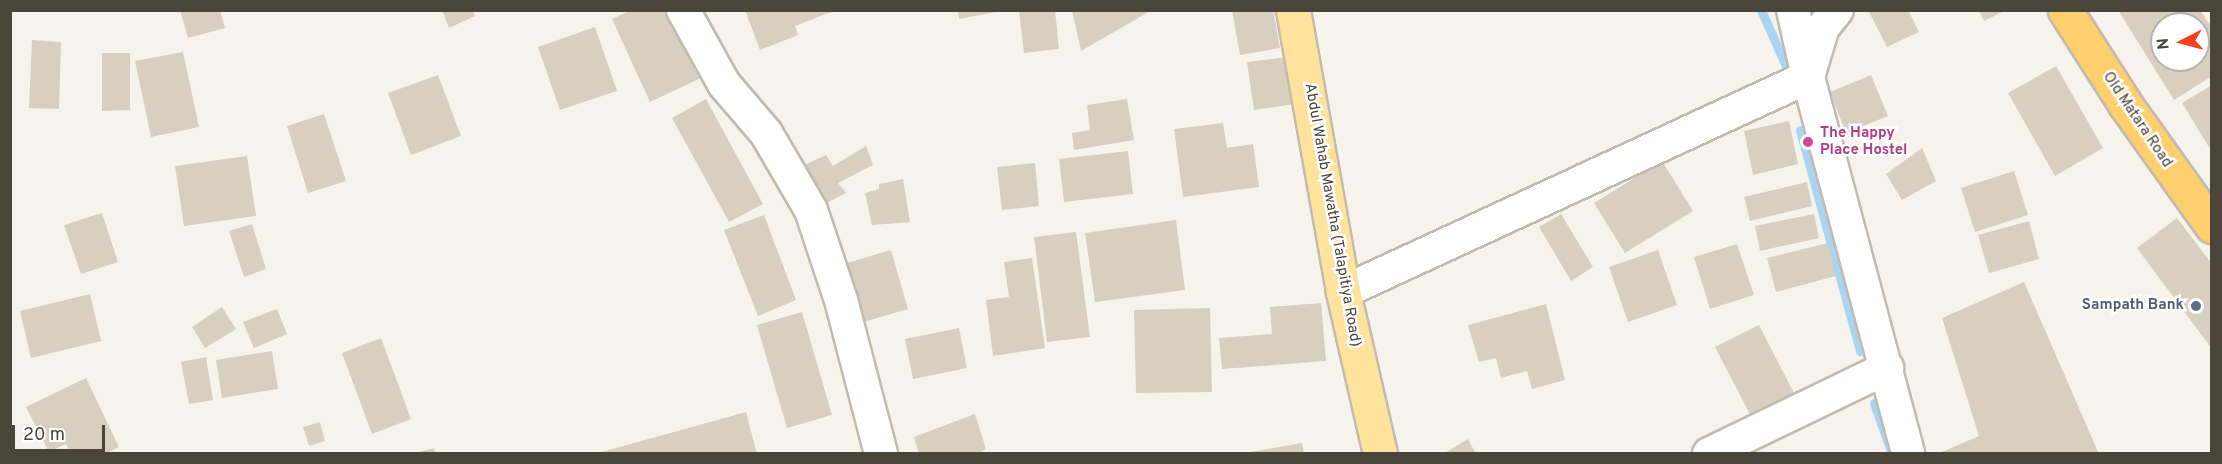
<!DOCTYPE html>
<style>
body{margin:0}
#map{position:relative;width:2222px;height:464px;overflow:hidden;background:#f6f3ec;font-family:Overpass,sans-serif}
div>[style]{position:absolute}
.stream>*{height:9px;margin:-4.5px;padding:0 4.5px;transform-origin:4.5px;border-radius:4.5px;background:#a9d4f2}
.building>*{inset:0;background:#d8cfc1}
.roads{filter:drop-shadow(2px 0 #c2bbae) drop-shadow(-2px 0 #c2bbae) drop-shadow(0 2px #c2bbae) drop-shadow(0 -2px #c2bbae)}
.minor>*{height:32px;margin:-16px;padding:0 16px;transform-origin:16px;border-radius:16px;background:#fff}
.major>*{height:33px;margin:-16.5px;padding:0 16.5px;transform-origin:16.5px;border-radius:16.5px;background:#ffe39c}
.highway>*{height:33px;margin:-16.5px;padding:0 16.5px;transform-origin:16.5px;border-radius:16.5px;background:#ffcf6e}
.dots>*{width:16px;height:16px;translate:-50% -50%;box-sizing:border-box;border:3px solid #fff;border-radius:50%}
span{translate:-50% -50%;white-space:nowrap;text-align:center;line-height:1.15;-webkit-text-stroke:5px #fff;paint-order:stroke}
.street-label{font-size:15px;color:#4b4439}
.hotel-label{font-size:15px;color:#b23c85;font-weight:700}
.left{translate:0 -50%;text-align:left}
.service-label{font-size:15px;color:#4e5e75;font-weight:700}
.right{translate:-100% -50%;text-align:right}
.frame{position:absolute;inset:0;border:12px solid #4b4439;pointer-events:none}
.north{position:absolute;left:2150px;top:12px;width:60px;height:60px;box-sizing:border-box;background:#fff;border:2px solid #b7b4b0;border-radius:50%;rotate:264deg;font-size:16px;font-weight:700;line-height:24px;text-align:center;color:#4b4439}
.north::after{content:'';display:block;margin:auto;width:21px;height:27px;background:#fc3f1d;clip-path:polygon(50% 0,100% 100%,50% 72%,0 100%)}
.scale{position:absolute;left:12px;top:425px;width:93px;height:27px;box-sizing:border-box;border:3px solid #4b4439;border-top:0;padding-left:8px;font-size:18px;line-height:21px;white-space:nowrap;color:#4b4439;-webkit-text-stroke:4px #fff;paint-order:stroke}
</style>
<div id="map">
<div class="stream">
<div style="left:1761px;top:10px;width:64px;rotate:65.9deg"></div>
<div style="left:1800px;top:130px;width:229px;rotate:74.8deg"></div>
<div style="left:1874px;top:403px;width:54px;rotate:70.6deg"></div>
</div>
<div class="building">
<div style="clip-path:polygon(180px 10px,220px 10px,225px 28px,188px 38px)"></div>
<div style="clip-path:polygon(442px 10px,473px 10px,475px 16px,449px 28px)"></div>
<div style="clip-path:polygon(631px 10px,673px 10px,703px 77px,650px 102px,612px 19px)"></div>
<div style="clip-path:polygon(745px 10px,834px 10px,834px 11px,795px 26px,798px 35px,760px 50px)"></div>
<div style="clip-path:polygon(958px 10px,996px 10px,996px 12px,959px 19px)"></div>
<div style="clip-path:polygon(1019px 10px,1055px 10px,1059px 49px,1024px 53px)"></div>
<div style="clip-path:polygon(1072px 10px,1152px 10px,1081px 51px)"></div>
<div style="clip-path:polygon(1232px 10px,1273px 10px,1280px 48px,1240px 55px)"></div>
<div style="clip-path:polygon(1908px 10px,1919px 32px,1887px 47px,1869px 12px)"></div>
<div style="clip-path:polygon(1979px 10px,2006px 10px,1984px 21px)"></div>
<div style="clip-path:polygon(evenodd,2118px 10px,2200px 10px,2212px 28px,2212px 76px,2174px 100px,2118px 10px,2162px 24px,2198px 24px,2198px 60px,2162px 60px,2162px 24px)"></div>
<div style="clip-path:polygon(595px 27px,617px 91px,560px 110px,538px 47px)"></div>
<div style="clip-path:polygon(32px 40px,61px 42px,59px 109px,29px 108px)"></div>
<div style="clip-path:polygon(183px 52px,199px 127px,151px 137px,135px 61px)"></div>
<div style="clip-path:polygon(102px 53px,130px 53px,130px 110px,102px 111px)"></div>
<div style="clip-path:polygon(1288px 57px,1295px 104px,1254px 110px,1247px 62px)"></div>
<div style="clip-path:polygon(2056px 66px,2103px 148px,2055px 176px,2008px 93px)"></div>
<div style="clip-path:polygon(438px 75px,461px 136px,411px 155px,388px 93px)"></div>
<div style="clip-path:polygon(1871px 75px,1888px 116px,1846px 133px,1830px 92px)"></div>
<div style="clip-path:polygon(2212px 85px,2212px 152px,2182px 103px)"></div>
<div style="clip-path:polygon(706px 99px,763px 204px,729px 222px,672px 118px)"></div>
<div style="clip-path:polygon(1127px 99px,1134px 140px,1074px 150px,1072px 133px,1090px 130px,1087px 105px)"></div>
<div style="clip-path:polygon(324px 114px,346px 181px,308px 193px,287px 126px)"></div>
<div style="clip-path:polygon(1789px 121px,1798px 164px,1753px 175px,1744px 131px)"></div>
<div style="clip-path:polygon(1223px 123px,1227px 148px,1253px 144px,1259px 187px,1183px 197px,1174px 129px)"></div>
<div style="clip-path:polygon(866px 146px,873px 165px,838px 183px,846px 193px,821px 206px,802px 166px,826px 155px,833px 166px)"></div>
<div style="clip-path:polygon(1922px 148px,1936px 181px,1902px 200px,1886px 174px)"></div>
<div style="clip-path:polygon(1128px 151px,1133px 194px,1064px 202px,1059px 159px)"></div>
<div style="clip-path:polygon(247px 156px,256px 216px,184px 226px,175px 166px)"></div>
<div style="clip-path:polygon(1662px 161px,1693px 211px,1625px 253px,1594px 203px)"></div>
<div style="clip-path:polygon(1035px 163px,1039px 206px,1002px 210px,997px 167px)"></div>
<div style="clip-path:polygon(2014px 171px,2028px 215px,1975px 232px,1961px 188px)"></div>
<div style="clip-path:polygon(903px 179px,910px 222px,872px 225px,865px 193px,879px 189px,879px 184px)"></div>
<div style="clip-path:polygon(1807px 182px,1812px 206px,1750px 221px,1744px 197px)"></div>
<div style="clip-path:polygon(102px 213px,118px 262px,81px 274px,64px 225px)"></div>
<div style="clip-path:polygon(1561px 214px,1593px 267px,1571px 281px,1539px 227px)"></div>
<div style="clip-path:polygon(1814px 214px,1819px 238px,1760px 251px,1755px 226px)"></div>
<div style="clip-path:polygon(764px 215px,796px 300px,758px 316px,724px 230px)"></div>
<div style="clip-path:polygon(2177px 218px,2212px 264px,2212px 349px,2137px 248px)"></div>
<div style="clip-path:polygon(1176px 220px,1185px 290px,1095px 302px,1085px 233px)"></div>
<div style="clip-path:polygon(2029px 221px,2039px 259px,1989px 273px,1978px 235px)"></div>
<div style="clip-path:polygon(252px 224px,266px 269px,244px 277px,229px 231px)"></div>
<div style="clip-path:polygon(1076px 232px,1090px 337px,1047px 342px,1034px 237px)"></div>
<div style="clip-path:polygon(1828px 243px,1836px 276px,1776px 292px,1767px 258px)"></div>
<div style="clip-path:polygon(1737px 244px,1754px 295px,1710px 309px,1694px 257px)"></div>
<div style="clip-path:polygon(891px 250px,908px 309px,857px 324px,840px 265px)"></div>
<div style="clip-path:polygon(1658px 250px,1677px 305px,1628px 322px,1609px 267px)"></div>
<div style="clip-path:polygon(1032px 258px,1045px 348px,993px 356px,986px 300px,1009px 297px,1004px 262px)"></div>
<div style="clip-path:polygon(2024px 282px,2099px 454px,1937px 454px,1979px 436px,1942px 318px)"></div>
<div style="clip-path:polygon(90px 294px,101px 341px,31px 358px,20px 311px)"></div>
<div style="clip-path:polygon(1321px 303px,1326px 361px,1222px 369px,1219px 338px,1272px 334px,1270px 307px)"></div>
<div style="clip-path:polygon(1546px 304px,1565px 380px,1532px 389px,1527px 371px,1501px 378px,1496px 358px,1479px 362px,1468px 325px)"></div>
<div style="clip-path:polygon(222px 307px,236px 329px,205px 348px,192px 327px)"></div>
<div style="clip-path:polygon(1210px 308px,1212px 392px,1136px 393px,1134px 310px)"></div>
<div style="clip-path:polygon(277px 309px,287px 334px,254px 348px,243px 322px)"></div>
<div style="clip-path:polygon(802px 312px,832px 415px,787px 428px,757px 325px)"></div>
<div style="clip-path:polygon(1759px 325px,1799px 403px,1754px 422px,1715px 347px)"></div>
<div style="clip-path:polygon(959px 328px,967px 368px,913px 379px,905px 339px)"></div>
<div style="clip-path:polygon(381px 338px,411px 419px,372px 434px,342px 353px)"></div>
<div style="clip-path:polygon(272px 351px,278px 389px,222px 398px,216px 360px)"></div>
<div style="clip-path:polygon(206px 357px,213px 400px,189px 404px,181px 362px)"></div>
<div style="clip-path:polygon(86px 378px,119px 447px,105px 454px,71px 454px,66px 444px,49px 452px,26px 407px)"></div>
<div style="clip-path:polygon(746px 412px,757px 454px,598px 454px,598px 453px)"></div>
<div style="clip-path:polygon(975px 414px,986px 449px,976px 454px,919px 454px,914px 437px)"></div>
<div style="clip-path:polygon(320px 422px,325px 441px,309px 446px,303px 427px)"></div>
<div style="clip-path:polygon(1468px 439px,1476px 454px,1443px 454px)"></div>
<div style="clip-path:polygon(1302px 443px,1304px 454px,1250px 454px,1250px 452px)"></div>
<div style="clip-path:polygon(434px 448px,435px 454px,415px 454px,415px 453px)"></div>
</div>
<div class="roads">
<div class="minor">
<div style="left:683px;top:10px;width:85px;rotate:61deg"></div>
<div style="left:724px;top:84px;width:65px;rotate:49.4deg"></div>
<div style="left:766px;top:133px;width:89px;rotate:59.7deg"></div>
<div style="left:811px;top:210px;width:95px;rotate:71.6deg"></div>
<div style="left:841px;top:300px;width:159px;rotate:75.4deg"></div>
<div style="left:1837px;top:10px;width:22px;rotate:129deg"></div>
<div style="left:1823px;top:27px;width:52px;rotate:106.7deg"></div>
<div style="left:1808px;top:77px;width:390px;rotate:75.1deg"></div>
<div style="left:1343px;top:292px;width:512px;rotate:-24.81deg"></div>
<div style="left:1808px;top:77px;width:69px;rotate:-102.6deg"></div>
<div style="left:1709px;top:454px;width:198px;rotate:-25.8deg"></div>
</div>
<div class="major">
<div style="left:1293px;top:10px;width:286px;rotate:79.9deg"></div>
<div style="left:1343px;top:292px;width:166px;rotate:77.1deg"></div>
</div>
<div class="highway">
<div style="left:2065px;top:10px;width:112px;rotate:57.4deg"></div>
<div style="left:2125px;top:104px;width:150px;rotate:54.5deg"></div>
</div>
</div>
<div class="dots">
<div style="left:1808px;top:142px;background:#d1479c"></div>
<div style="left:2196px;top:306px;background:#5c6f8a"></div>
</div>
<div class="street-label">
<span style="left:2137px;top:120px;rotate:56deg">Old Matara Road</span>
<span style="left:1332px;top:215px;rotate:80deg">Abdul Wahab Mawatha (Talapitiya Road)</span>
</div>
<div class="hotel-label">
<span class="left" style="left:1820px;top:142px">The Happy<br>Place Hostel</span>
</div>
<div class="service-label">
<span class="right" style="left:2184px;top:306px">Sampath Bank</span>
</div>
<div class="frame"></div>
<div class="north">N</div>
<div class="scale">20 m</div>
</div>
